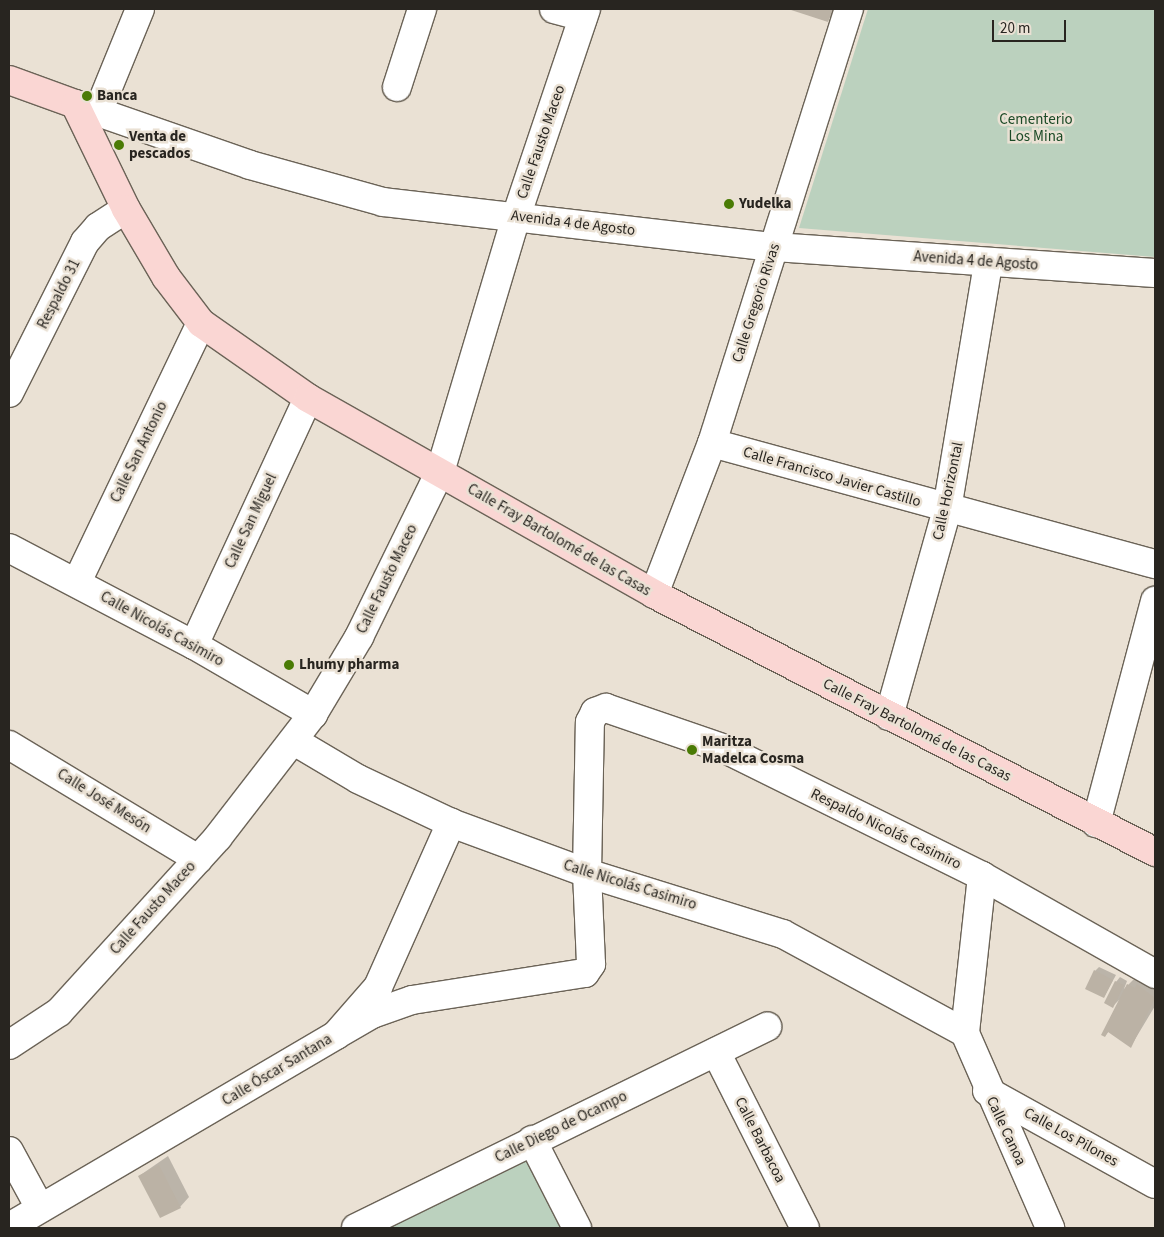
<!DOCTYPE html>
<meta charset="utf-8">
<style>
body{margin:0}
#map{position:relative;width:1164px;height:1237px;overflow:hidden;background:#eae1d4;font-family:"Source Sans 3",sans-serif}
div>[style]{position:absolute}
.green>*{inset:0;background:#bbd1be}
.shadow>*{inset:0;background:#0003}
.building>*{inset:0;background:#bbb2a5}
.roads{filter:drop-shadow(1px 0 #6b6357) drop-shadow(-1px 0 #6b6357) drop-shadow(0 1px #6b6357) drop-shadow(0 -1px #6b6357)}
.minor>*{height:28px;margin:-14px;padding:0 14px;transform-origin:14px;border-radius:14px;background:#fff}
.major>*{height:28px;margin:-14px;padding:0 14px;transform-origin:14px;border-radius:14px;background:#fad6d3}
.dots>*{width:14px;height:14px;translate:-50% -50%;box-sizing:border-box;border:2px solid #eae1d4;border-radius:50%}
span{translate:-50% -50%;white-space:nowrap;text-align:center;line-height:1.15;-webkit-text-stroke:5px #eae1d4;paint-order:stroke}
.poi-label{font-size:15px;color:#282520;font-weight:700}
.left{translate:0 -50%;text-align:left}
.park-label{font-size:15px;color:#1b4a26}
.street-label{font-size:15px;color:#282520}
.frame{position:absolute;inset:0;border:10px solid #282520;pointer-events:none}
.scale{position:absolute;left:992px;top:20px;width:74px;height:22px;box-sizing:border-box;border:2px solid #282520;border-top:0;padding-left:6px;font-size:15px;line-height:18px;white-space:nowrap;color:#282520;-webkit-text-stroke:4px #eae1d4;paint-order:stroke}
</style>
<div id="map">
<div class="green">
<div style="clip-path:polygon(868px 9px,1155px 9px,1155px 257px,799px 228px)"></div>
<div style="clip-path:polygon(532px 1155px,568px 1228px,386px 1228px)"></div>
</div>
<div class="shadow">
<div style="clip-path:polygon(791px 9px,837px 9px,827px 21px)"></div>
<div style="clip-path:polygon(1099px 967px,1116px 975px,1104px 997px,1095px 971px)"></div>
<div style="clip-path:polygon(1137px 976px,1155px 980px,1155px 1006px,1131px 1046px,1109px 1031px,1105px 1036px,1120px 999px,1113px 1006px,1116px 982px,1120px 977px,1127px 981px,1124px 989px)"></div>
<div style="clip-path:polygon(168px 1156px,189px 1197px,180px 1207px,139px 1176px)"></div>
</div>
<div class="building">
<div style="clip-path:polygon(788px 9px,829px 9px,832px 11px,828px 22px)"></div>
<div style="clip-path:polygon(1094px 970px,1113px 980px,1104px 998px,1085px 989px)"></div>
<div style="clip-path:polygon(1115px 981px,1124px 985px,1113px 1008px,1104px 1003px)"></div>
<div style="clip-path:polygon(1127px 984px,1135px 988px,1137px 984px,1155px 998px,1131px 1048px,1108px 1032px,1105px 1037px,1101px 1035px)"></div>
<div style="clip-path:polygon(159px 1165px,181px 1208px,160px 1218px,138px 1176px)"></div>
</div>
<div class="roads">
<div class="minor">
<div style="left:554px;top:9px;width:30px;rotate:15deg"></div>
<div style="left:397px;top:87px;width:82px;rotate:-72.2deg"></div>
<div style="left:75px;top:104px;width:185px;rotate:19.2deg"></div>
<div style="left:250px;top:165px;width:138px;rotate:15.5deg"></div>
<div style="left:383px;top:202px;width:394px;rotate:6.6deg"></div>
<div style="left:774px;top:247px;width:382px;rotate:3.9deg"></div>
<div style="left:98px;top:112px;width:111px;rotate:-67.8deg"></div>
<div style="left:9px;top:393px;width:169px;rotate:-63.3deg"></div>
<div style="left:85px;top:242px;width:20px;rotate:-49deg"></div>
<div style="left:98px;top:227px;width:33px;rotate:-33deg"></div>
<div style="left:712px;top:443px;width:459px;rotate:15.3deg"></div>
<div style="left:9px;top:548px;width:209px;rotate:27.7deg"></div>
<div style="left:194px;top:645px;width:138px;rotate:30.1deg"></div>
<div style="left:77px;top:582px;width:287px;rotate:-64.4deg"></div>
<div style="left:654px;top:594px;width:162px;rotate:-69deg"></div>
<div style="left:712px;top:443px;width:455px;rotate:-72.5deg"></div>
<div style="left:194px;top:645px;width:272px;rotate:-65.2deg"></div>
<div style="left:889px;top:716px;width:215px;rotate:-74.3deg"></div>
<div style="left:947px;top:509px;width:249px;rotate:-80.5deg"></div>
<div style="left:294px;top:741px;width:74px;rotate:30.7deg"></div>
<div style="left:358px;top:779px;width:103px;rotate:25.3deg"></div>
<div style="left:451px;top:823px;width:145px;rotate:20.2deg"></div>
<div style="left:587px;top:873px;width:205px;rotate:17.3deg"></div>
<div style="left:783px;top:934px;width:207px;rotate:28.5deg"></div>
<div style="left:9px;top:745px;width:221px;rotate:31.1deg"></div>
<div style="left:1096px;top:823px;width:230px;rotate:-75.1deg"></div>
<div style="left:982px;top:876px;width:158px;rotate:96.2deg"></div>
<div style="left:965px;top:1033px;width:213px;rotate:66.4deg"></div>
<div style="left:336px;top:1035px;width:42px;rotate:-30.3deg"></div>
<div style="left:372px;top:1014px;width:42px;rotate:-19.3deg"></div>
<div style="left:412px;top:1000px;width:175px;rotate:-8.9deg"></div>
<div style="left:585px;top:973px;width:11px;rotate:-56deg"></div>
<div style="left:591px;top:964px;width:91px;rotate:-92.5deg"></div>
<div style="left:587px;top:873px;width:151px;rotate:-88.9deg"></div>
<div style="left:590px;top:722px;width:11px;rotate:-63deg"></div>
<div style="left:595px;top:712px;width:12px;rotate:-20deg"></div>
<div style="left:606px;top:708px;width:126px;rotate:19deg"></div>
<div style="left:725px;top:749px;width:287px;rotate:26.3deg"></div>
<div style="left:982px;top:876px;width:199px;rotate:29.5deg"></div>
<div style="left:9px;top:1045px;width:60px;rotate:-33.4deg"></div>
<div style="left:59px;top:1012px;width:236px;rotate:-47.7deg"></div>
<div style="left:218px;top:837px;width:155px;rotate:-52.3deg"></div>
<div style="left:313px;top:714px;width:90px;rotate:-59.1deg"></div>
<div style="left:359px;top:637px;width:184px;rotate:-63.9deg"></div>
<div style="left:440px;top:472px;width:266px;rotate:-73.4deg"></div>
<div style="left:516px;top:217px;width:219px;rotate:-71.4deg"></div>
<div style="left:716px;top:1052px;width:197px;rotate:63.2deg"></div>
<div style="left:987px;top:1091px;width:192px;rotate:29deg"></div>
<div style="left:532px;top:1140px;width:99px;rotate:62.9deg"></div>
<div style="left:9px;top:1151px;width:65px;rotate:61.5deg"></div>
<div style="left:9px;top:1227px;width:379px;rotate:-30.4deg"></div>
<div style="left:336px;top:1035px;width:64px;rotate:-48.8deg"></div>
<div style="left:378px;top:987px;width:180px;rotate:-66deg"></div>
<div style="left:356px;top:1228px;width:458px;rotate:-26.1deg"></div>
</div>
<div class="major">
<div style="left:9px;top:80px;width:70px;rotate:20deg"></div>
<div style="left:75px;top:104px;width:117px;rotate:64.1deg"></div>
<div style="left:126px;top:209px;width:79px;rotate:59.5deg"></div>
<div style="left:166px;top:277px;width:58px;rotate:52.7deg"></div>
<div style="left:201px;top:323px;width:131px;rotate:35deg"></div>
<div style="left:308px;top:398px;width:398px;rotate:29.5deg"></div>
<div style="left:654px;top:594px;width:564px;rotate:27.25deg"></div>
</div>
</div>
<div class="dots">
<div style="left:87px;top:96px;background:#4a7b05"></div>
<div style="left:119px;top:145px;background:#4a7b05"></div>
<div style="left:729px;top:204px;background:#4a7b05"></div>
<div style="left:289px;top:665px;background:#4a7b05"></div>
<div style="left:692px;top:750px;background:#4a7b05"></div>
</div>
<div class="poi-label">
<span class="left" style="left:97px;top:96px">Banca</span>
<span class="left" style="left:129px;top:145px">Venta de<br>pescados</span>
<span class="left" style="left:739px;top:204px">Yudelka</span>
<span class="left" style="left:299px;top:665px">Lhumy pharma</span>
<span class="left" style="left:702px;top:750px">Maritza<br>Madelca Cosma</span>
</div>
<div class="park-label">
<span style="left:1036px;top:128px">Cementerio<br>Los Mina</span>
</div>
<div class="street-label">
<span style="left:541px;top:142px;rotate:-71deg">Calle Fausto Maceo</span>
<span style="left:573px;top:223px;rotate:7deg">Avenida 4 de Agosto</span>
<span style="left:976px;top:261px;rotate:4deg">Avenida 4 de Agosto</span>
<span style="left:59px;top:294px;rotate:-63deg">Respaldo 31</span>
<span style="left:756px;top:303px;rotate:-72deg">Calle Gregorio Rivas</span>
<span style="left:139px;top:452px;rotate:-64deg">Calle San Antonio</span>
<span style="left:832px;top:477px;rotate:16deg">Calle Francisco Javier Castillo</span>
<span style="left:948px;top:491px;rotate:-78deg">Calle Horizontal</span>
<span style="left:251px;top:521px;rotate:-65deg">Calle San Miguel</span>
<span style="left:559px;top:540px;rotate:30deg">Calle Fray Bartolomé de las Casas</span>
<span style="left:387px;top:579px;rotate:-64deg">Calle Fausto Maceo</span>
<span style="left:162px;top:629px;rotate:29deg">Calle Nicolás Casimiro</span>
<span style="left:917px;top:730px;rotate:27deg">Calle Fray Bartolomé de las Casas</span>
<span style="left:104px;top:801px;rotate:32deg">Calle José Mesón</span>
<span style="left:886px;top:829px;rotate:26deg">Respaldo Nicolás Casimiro</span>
<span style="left:630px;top:885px;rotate:17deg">Calle Nicolás Casimiro</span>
<span style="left:153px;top:908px;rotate:-48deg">Calle Fausto Maceo</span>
<span style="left:277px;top:1070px;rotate:-31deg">Calle Óscar Santana</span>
<span style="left:561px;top:1127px;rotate:-26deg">Calle Diego de Ocampo</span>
<span style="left:1006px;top:1131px;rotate:65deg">Calle Canoa</span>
<span style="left:1071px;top:1137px;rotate:29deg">Calle Los Pilones</span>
<span style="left:760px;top:1140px;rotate:63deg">Calle Barbacoa</span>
</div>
<div class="frame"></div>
<div class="scale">20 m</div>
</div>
